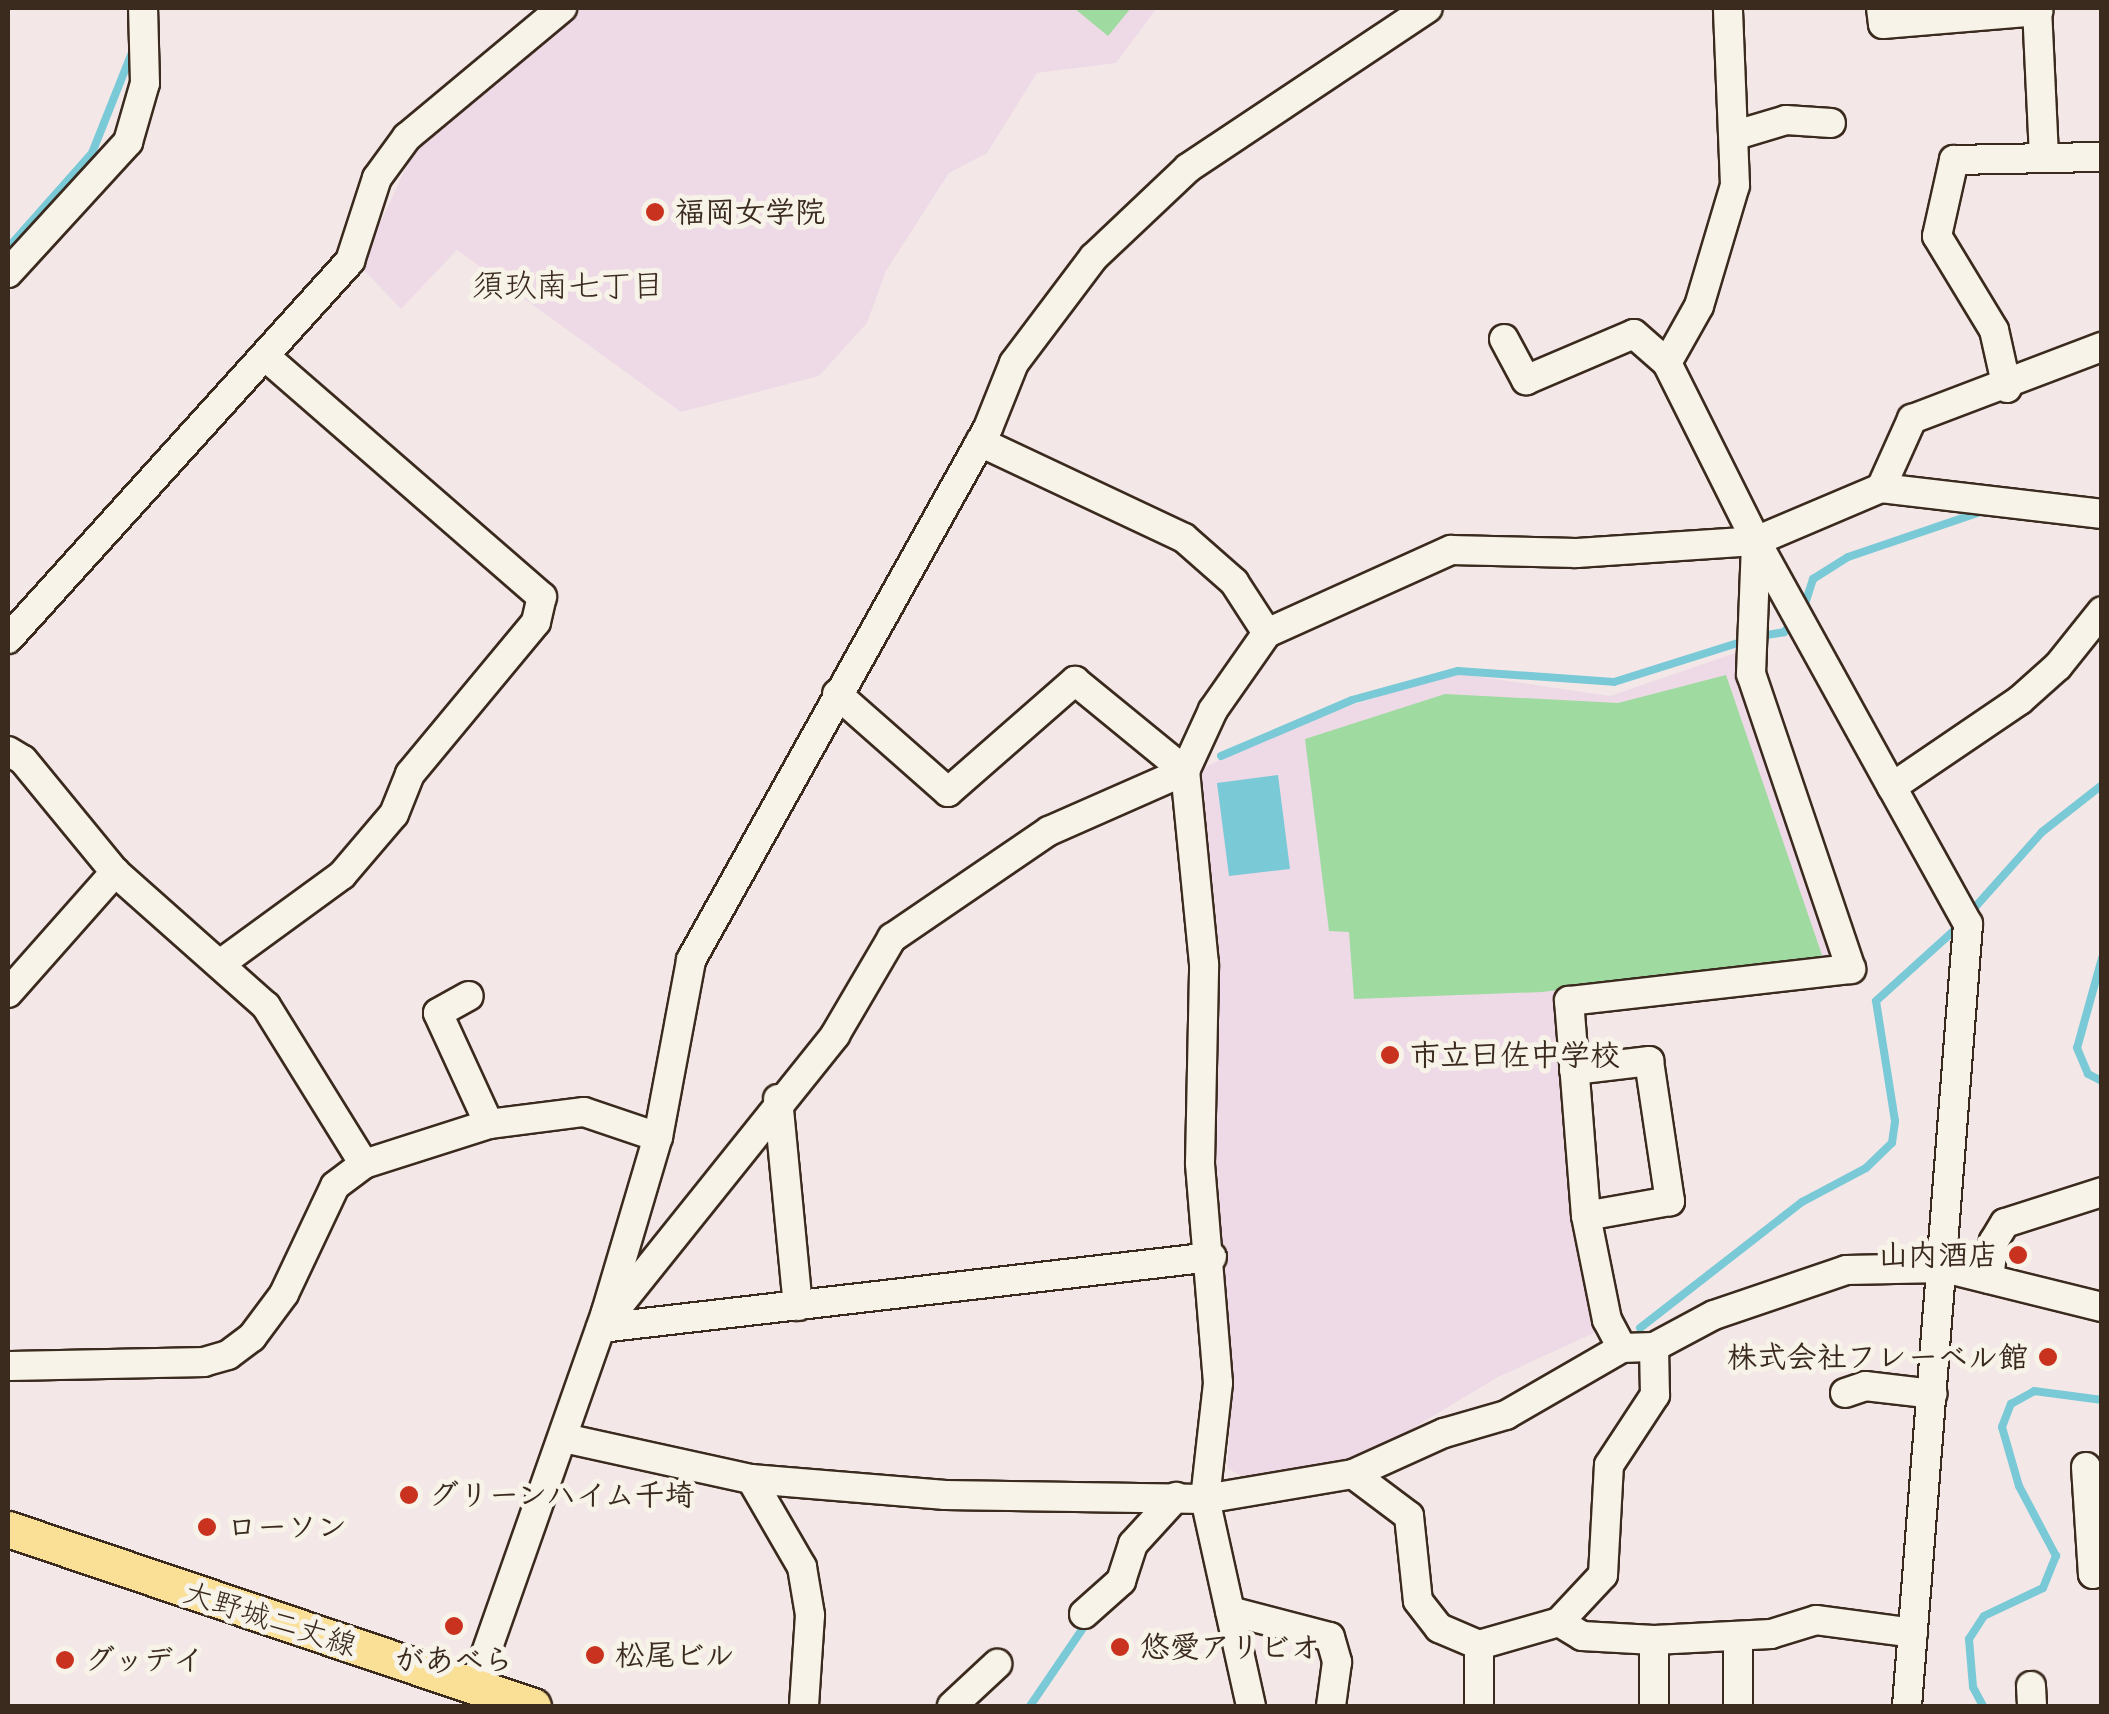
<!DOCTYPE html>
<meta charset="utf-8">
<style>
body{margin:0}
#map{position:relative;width:2109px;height:1714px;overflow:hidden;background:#f3e8e7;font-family:Itim,"Klee One",sans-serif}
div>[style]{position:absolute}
.built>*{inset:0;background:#eedae6}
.green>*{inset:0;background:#9fdaa0}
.water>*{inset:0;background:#7ac9d7}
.stream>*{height:8px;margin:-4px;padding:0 4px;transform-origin:4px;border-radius:4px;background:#7ac9d7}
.roads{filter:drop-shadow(2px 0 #3b2a1e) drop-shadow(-2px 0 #3b2a1e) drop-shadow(0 2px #3b2a1e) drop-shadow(0 -2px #3b2a1e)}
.minor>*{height:28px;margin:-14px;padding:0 14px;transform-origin:14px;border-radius:14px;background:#f7f3e8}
.major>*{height:35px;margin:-17.5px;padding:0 17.5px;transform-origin:17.5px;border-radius:17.5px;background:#fadf96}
.dots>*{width:28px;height:28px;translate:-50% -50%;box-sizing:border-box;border:5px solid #f7f3e8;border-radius:50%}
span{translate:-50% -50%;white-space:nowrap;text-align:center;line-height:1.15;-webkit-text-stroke:10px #f7f3e8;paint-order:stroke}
.poi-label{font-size:30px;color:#3b2a1e;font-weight:700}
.left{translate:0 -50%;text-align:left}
.right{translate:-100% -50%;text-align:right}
.street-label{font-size:30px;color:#3b2a1e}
.neighbourhood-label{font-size:32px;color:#3b2a1e}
.frame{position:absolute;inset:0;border:10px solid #3b2a1e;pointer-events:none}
</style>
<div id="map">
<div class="built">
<div style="clip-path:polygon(576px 8px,1157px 8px,1116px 63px,1037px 73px,987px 153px,949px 173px,886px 271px,867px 323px,819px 376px,681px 412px,457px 250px,401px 309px,360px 266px,409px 161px,452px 106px,516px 67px)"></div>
<div style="clip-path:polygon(1738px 652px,1838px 960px,1561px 993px,1576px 1246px,1596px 1332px,1498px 1377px,1360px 1460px,1252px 1482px,1227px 1468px,1233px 1380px,1213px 1118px,1220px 969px,1196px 772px,1289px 725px,1455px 673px,1610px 696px)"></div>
</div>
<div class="green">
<div style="clip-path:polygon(1074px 8px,1131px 8px,1108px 36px)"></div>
<div style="clip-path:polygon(1726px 675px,1823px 958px,1542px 992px,1354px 999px,1349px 932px,1329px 931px,1305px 739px,1445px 694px,1618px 703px)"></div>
</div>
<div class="water">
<div style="clip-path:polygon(1278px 775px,1290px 869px,1229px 876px,1217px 783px)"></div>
</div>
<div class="stream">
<div style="left:8px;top:248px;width:127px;rotate:-48.5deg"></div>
<div style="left:92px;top:153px;width:111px;rotate:-68.3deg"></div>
<div style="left:1802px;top:613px;width:36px;rotate:-72deg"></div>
<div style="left:1813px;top:579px;width:41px;rotate:-32.2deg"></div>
<div style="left:1848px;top:557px;width:143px;rotate:-18.8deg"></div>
<div style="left:1760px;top:636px;width:24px;rotate:-9deg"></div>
<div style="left:1784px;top:632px;width:12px;rotate:-48deg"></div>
<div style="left:1221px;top:756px;width:142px;rotate:-23.1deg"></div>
<div style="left:1352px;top:700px;width:110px;rotate:-15.3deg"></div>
<div style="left:1458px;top:671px;width:156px;rotate:4deg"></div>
<div style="left:1614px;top:682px;width:139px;rotate:-17.5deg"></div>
<div style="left:1969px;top:914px;width:110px;rotate:-48.3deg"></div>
<div style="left:2042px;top:832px;width:76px;rotate:-38.1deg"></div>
<div style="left:2102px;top:958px;width:93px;rotate:105.5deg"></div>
<div style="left:2077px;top:1048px;width:28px;rotate:67deg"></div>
<div style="left:2088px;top:1074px;width:16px;rotate:27deg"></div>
<div style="left:1640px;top:1328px;width:205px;rotate:-37.9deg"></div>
<div style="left:1802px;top:1202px;width:72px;rotate:-28deg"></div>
<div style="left:1866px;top:1168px;width:36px;rotate:-44deg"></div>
<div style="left:1892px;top:1143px;width:22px;rotate:-82deg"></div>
<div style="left:1895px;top:1121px;width:121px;rotate:-99deg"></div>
<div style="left:1876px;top:1001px;width:113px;rotate:-42.1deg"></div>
<div style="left:1030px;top:1706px;width:102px;rotate:-55.8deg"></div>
<div style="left:1983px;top:1706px;width:21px;rotate:-118deg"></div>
<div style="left:1973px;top:1687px;width:48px;rotate:-94.8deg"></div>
<div style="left:1969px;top:1639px;width:27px;rotate:-57deg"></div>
<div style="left:1984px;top:1616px;width:65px;rotate:-25.4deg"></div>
<div style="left:2043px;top:1588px;width:35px;rotate:-68deg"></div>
<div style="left:2056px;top:1556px;width:79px;rotate:-117.9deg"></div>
<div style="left:2019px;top:1486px;width:61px;rotate:-106.1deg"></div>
<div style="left:2002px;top:1427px;width:25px;rotate:-69deg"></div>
<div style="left:2011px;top:1404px;width:26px;rotate:-29deg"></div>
<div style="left:2034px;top:1391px;width:69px;rotate:7.5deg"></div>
</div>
<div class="roads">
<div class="minor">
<div style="left:1881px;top:8px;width:16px;rotate:83deg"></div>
<div style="left:1883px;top:24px;width:156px;rotate:-4.8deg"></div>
<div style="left:2037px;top:8px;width:150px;rotate:87.3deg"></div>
<div style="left:1736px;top:135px;width:52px;rotate:-16.7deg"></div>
<div style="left:1786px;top:120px;width:45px;rotate:3.8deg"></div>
<div style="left:8px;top:273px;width:178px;rotate:-47.5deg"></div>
<div style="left:128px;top:142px;width:61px;rotate:-73.9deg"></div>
<div style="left:145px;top:83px;width:75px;rotate:-91.5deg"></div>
<div style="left:1504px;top:339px;width:47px;rotate:61.8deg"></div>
<div style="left:1526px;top:380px;width:117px;rotate:-23.1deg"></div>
<div style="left:1634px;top:334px;width:44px;rotate:41.3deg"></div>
<div style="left:1667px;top:363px;width:199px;rotate:63.4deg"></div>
<div style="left:1756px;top:541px;width:281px;rotate:61.1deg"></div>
<div style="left:1892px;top:787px;width:155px;rotate:-34.2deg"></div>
<div style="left:2020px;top:700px;width:51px;rotate:-41.8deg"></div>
<div style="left:2058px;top:666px;width:70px;rotate:-51.3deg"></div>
<div style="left:1667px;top:363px;width:65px;rotate:-60.7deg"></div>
<div style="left:1699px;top:306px;width:126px;rotate:-73.4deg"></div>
<div style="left:1735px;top:185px;width:177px;rotate:-92.3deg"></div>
<div style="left:2007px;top:388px;width:59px;rotate:-102.6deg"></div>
<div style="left:1994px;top:330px;width:110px;rotate:-121.2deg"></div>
<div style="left:1937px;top:236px;width:78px;rotate:-77.4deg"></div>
<div style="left:1954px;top:160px;width:148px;rotate:-1.2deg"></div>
<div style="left:980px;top:442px;width:225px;rotate:25.2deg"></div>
<div style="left:1184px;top:538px;width:67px;rotate:41.3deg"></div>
<div style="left:1234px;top:582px;width:61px;rotate:57.1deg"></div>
<div style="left:1881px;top:488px;width:76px;rotate:-65.8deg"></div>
<div style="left:1912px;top:419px;width:203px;rotate:-20.8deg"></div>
<div style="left:8px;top:639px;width:510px;rotate:-47.86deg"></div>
<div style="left:350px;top:261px;width:87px;rotate:-72deg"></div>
<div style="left:377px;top:178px;width:51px;rotate:-53.8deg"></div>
<div style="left:407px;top:137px;width:202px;rotate:-39.8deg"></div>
<div style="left:837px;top:694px;width:148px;rotate:41.4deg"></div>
<div style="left:948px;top:792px;width:169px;rotate:-41.2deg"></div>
<div style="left:1075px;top:681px;width:142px;rotate:39.3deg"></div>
<div style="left:8px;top:751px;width:17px;rotate:31deg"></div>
<div style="left:23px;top:760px;width:145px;rotate:50.6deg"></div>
<div style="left:115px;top:872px;width:202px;rotate:41.6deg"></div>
<div style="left:266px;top:1006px;width:186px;rotate:58.2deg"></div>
<div style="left:364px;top:1164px;width:36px;rotate:143deg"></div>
<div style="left:335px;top:1186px;width:119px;rotate:115.3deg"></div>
<div style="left:284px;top:1294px;width:54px;rotate:126.7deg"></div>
<div style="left:252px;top:1337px;width:30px;rotate:143deg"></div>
<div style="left:228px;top:1355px;width:25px;rotate:164deg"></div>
<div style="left:204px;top:1362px;width:196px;rotate:178.8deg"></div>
<div style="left:1892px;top:787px;width:157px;rotate:61deg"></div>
<div style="left:1968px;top:924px;width:784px;rotate:94.46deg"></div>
<div style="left:220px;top:964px;width:151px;rotate:-36.1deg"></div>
<div style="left:342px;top:875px;width:80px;rotate:-49.6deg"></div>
<div style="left:394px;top:814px;width:43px;rotate:-68.2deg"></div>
<div style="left:410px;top:774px;width:197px;rotate:-50.3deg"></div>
<div style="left:536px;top:622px;width:26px;rotate:-77deg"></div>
<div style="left:542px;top:597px;width:367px;rotate:-139deg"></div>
<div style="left:8px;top:993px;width:162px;rotate:-48.5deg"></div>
<div style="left:1574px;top:1070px;width:76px;rotate:-6.8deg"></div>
<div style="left:1649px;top:1061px;width:142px;rotate:81.5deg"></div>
<div style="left:1670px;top:1201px;width:85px;rotate:169.9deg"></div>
<div style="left:778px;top:1099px;width:208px;rotate:84.5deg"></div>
<div style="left:489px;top:1124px;width:96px;rotate:-7.2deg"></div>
<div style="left:584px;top:1112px;width:78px;rotate:18.7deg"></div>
<div style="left:364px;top:1164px;width:131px;rotate:-17.7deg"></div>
<div style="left:489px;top:1124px;width:122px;rotate:-114.7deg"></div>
<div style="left:438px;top:1013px;width:35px;rotate:-29deg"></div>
<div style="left:1989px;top:1279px;width:38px;rotate:-83deg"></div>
<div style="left:1994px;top:1241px;width:21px;rotate:-59deg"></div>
<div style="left:2005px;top:1223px;width:102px;rotate:-17.7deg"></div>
<div style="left:611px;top:1315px;width:359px;rotate:-51.3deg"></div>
<div style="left:835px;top:1035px;width:113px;rotate:-59.6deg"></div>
<div style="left:892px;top:938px;width:190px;rotate:-34.3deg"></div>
<div style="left:1049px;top:831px;width:149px;rotate:-23.8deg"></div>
<div style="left:601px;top:1328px;width:615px;rotate:-6.63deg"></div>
<div style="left:1622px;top:1348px;width:32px;rotate:-118deg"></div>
<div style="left:1607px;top:1320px;width:106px;rotate:-101.4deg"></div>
<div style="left:1586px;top:1216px;width:216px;rotate:-94.5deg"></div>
<div style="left:1569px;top:1001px;width:284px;rotate:-6.5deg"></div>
<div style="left:1851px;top:969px;width:311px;rotate:-108.7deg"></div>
<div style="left:1751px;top:674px;width:133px;rotate:-87.8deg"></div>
<div style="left:1845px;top:1393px;width:21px;rotate:-19deg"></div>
<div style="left:1865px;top:1386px;width:68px;rotate:6.7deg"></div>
<div style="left:564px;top:1438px;width:191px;rotate:12.4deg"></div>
<div style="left:751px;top:1479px;width:195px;rotate:4.7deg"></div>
<div style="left:945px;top:1495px;width:260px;rotate:0.9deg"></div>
<div style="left:1205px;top:1499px;width:150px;rotate:-9.6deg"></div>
<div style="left:1353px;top:1474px;width:100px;rotate:-24.3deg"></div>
<div style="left:1444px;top:1433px;width:65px;rotate:-16.2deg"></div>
<div style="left:1506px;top:1415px;width:134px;rotate:-30deg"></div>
<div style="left:1622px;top:1348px;width:32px;rotate:-2deg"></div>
<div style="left:1654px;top:1347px;width:68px;rotate:-28.1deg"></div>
<div style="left:1714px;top:1315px;width:139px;rotate:-18.8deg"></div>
<div style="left:1846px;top:1270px;width:98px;rotate:-1.2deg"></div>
<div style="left:1944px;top:1268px;width:163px;rotate:13.9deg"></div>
<div style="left:2086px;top:1467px;width:107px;rotate:86.3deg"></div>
<div style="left:2093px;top:1574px;width:9px;rotate:-18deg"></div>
<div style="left:1353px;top:1474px;width:70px;rotate:36.9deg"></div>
<div style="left:1409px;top:1516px;width:85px;rotate:84deg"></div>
<div style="left:1418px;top:1601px;width:34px;rotate:52deg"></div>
<div style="left:1439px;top:1628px;width:43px;rotate:23deg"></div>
<div style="left:1479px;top:1645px;width:83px;rotate:-16deg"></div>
<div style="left:1559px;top:1622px;width:64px;rotate:-46.9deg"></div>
<div style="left:1603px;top:1575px;width:110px;rotate:-86.9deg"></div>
<div style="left:1609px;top:1465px;width:84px;rotate:-56.7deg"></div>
<div style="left:1655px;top:1395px;width:48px;rotate:-91.2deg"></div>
<div style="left:751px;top:1479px;width:102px;rotate:59.9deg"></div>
<div style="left:802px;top:1567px;width:49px;rotate:80.5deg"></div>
<div style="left:810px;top:1615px;width:91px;rotate:93.8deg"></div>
<div style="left:1230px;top:1611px;width:103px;rotate:14.6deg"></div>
<div style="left:1330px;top:1637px;width:26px;rotate:74deg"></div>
<div style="left:1337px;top:1662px;width:44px;rotate:97.8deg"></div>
<div style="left:1084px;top:1614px;width:50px;rotate:-41.7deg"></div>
<div style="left:1121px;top:1581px;width:39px;rotate:-72deg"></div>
<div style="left:1133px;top:1544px;width:64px;rotate:-47.5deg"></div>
<div style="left:1559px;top:1622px;width:27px;rotate:31deg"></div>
<div style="left:1582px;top:1636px;width:72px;rotate:3.2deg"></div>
<div style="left:1654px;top:1640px;width:117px;rotate:-2.9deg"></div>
<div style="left:1771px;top:1634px;width:47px;rotate:-17.3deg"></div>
<div style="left:1816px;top:1620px;width:98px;rotate:7.6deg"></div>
<div style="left:2031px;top:1686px;width:20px;rotate:87deg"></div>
<div style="left:474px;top:1687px;width:398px;rotate:-70.6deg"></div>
<div style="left:606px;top:1312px;width:183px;rotate:-73.5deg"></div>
<div style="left:658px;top:1137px;width:180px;rotate:-79.4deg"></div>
<div style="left:691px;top:960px;width:609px;rotate:-60.83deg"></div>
<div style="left:988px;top:428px;width:70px;rotate:-68.2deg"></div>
<div style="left:1014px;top:363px;width:133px;rotate:-53deg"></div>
<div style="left:1094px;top:257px;width:129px;rotate:-43.4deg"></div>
<div style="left:1188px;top:168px;width:288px;rotate:-33.7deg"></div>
<div style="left:952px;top:1706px;width:62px;rotate:-43deg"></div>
<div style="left:1251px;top:1706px;width:212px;rotate:-102.5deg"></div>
<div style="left:1205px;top:1499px;width:117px;rotate:-83.6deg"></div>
<div style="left:1218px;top:1383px;width:221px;rotate:-94.7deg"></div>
<div style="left:1200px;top:1163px;width:199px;rotate:-88.8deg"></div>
<div style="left:1204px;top:964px;width:194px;rotate:-95.6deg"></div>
<div style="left:1185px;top:771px;width:67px;rotate:-65.3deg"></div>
<div style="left:1213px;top:710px;width:94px;rotate:-55deg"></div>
<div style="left:1267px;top:633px;width:202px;rotate:-24.3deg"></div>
<div style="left:1451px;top:550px;width:125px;rotate:1.4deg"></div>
<div style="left:1576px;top:553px;width:180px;rotate:-3.8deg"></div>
<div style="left:1756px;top:541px;width:136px;rotate:-23deg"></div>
<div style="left:1881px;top:488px;width:223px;rotate:6.7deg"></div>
<div style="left:1479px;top:1706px;width:61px;rotate:-90deg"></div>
<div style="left:1654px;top:1706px;width:66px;rotate:-90deg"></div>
<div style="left:1738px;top:1706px;width:70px;rotate:-90deg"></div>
</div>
<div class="major">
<div style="left:8px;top:1529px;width:554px;rotate:18.63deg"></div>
</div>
</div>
<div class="dots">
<div style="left:655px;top:212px;background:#c8321e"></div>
<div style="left:1390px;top:1055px;background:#c8321e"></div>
<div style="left:2018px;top:1255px;background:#c8321e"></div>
<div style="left:2048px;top:1357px;background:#c8321e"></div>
<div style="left:409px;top:1495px;background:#c8321e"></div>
<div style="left:207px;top:1527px;background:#c8321e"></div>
<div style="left:454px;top:1626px;background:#c8321e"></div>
<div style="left:1120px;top:1647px;background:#c8321e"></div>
<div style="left:595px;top:1655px;background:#c8321e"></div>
<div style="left:65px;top:1660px;background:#c8321e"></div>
</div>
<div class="poi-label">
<span class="left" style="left:675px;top:212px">福岡女学院</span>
<span class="left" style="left:1410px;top:1055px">市立曰佐中学校</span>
<span class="right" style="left:1998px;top:1255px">山内酒店</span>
<span class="right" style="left:2028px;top:1357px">株式会社フレーベル館</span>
<span class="left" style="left:429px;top:1495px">グリーンハイム千埼</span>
<span class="left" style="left:227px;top:1527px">ローソン</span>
<span class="left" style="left:1140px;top:1647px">悠愛アリビオ</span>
<span class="left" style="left:615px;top:1655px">松尾ビル</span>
<span class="left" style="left:85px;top:1660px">グッデイ</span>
<span style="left:454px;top:1660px">があべら</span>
</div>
<div class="street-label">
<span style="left:270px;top:1619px;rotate:18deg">大野城二丈線</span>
</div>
<div class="neighbourhood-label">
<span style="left:568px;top:285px">須玖南七丁目</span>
</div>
<div class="frame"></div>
</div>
